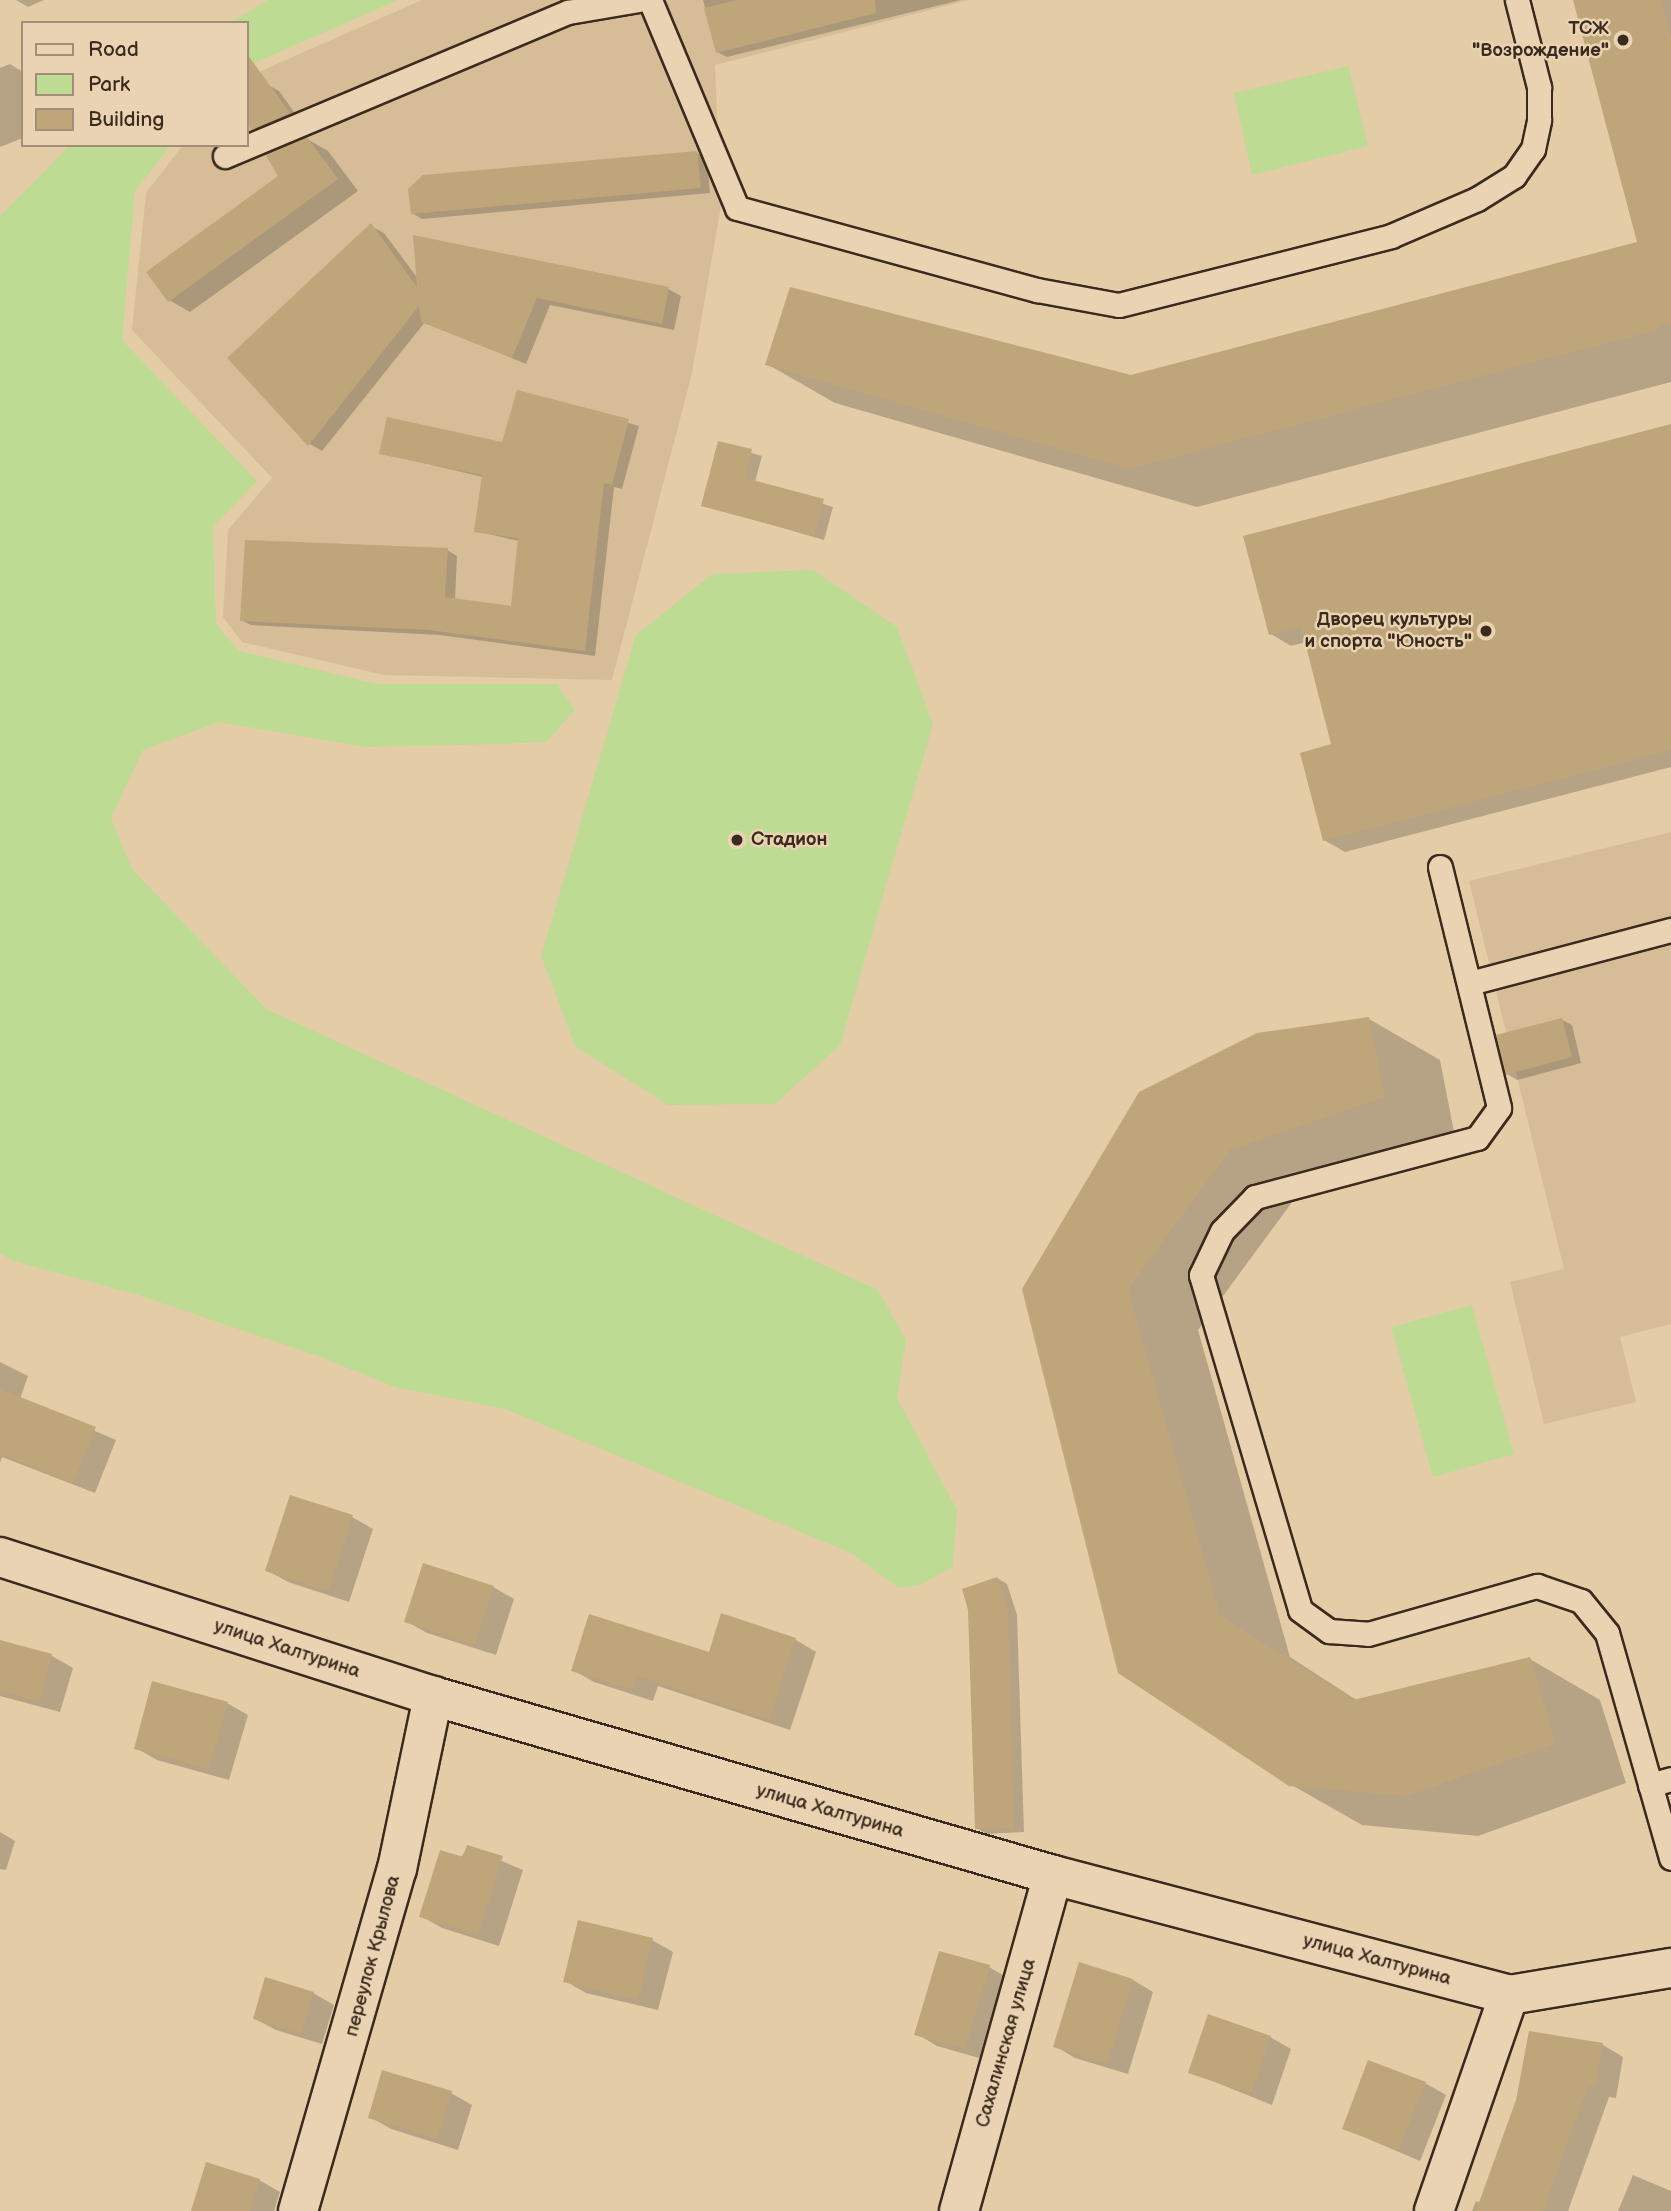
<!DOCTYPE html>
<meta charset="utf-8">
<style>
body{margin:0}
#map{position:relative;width:1671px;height:2211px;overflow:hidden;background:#e4cca7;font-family:"Balsamiq Sans",sans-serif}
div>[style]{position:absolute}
.built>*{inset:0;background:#d6bd98}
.green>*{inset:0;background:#bedb93}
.shadow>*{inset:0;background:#0003}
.building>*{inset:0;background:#bea57a}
.roads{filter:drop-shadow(2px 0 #3b2a1e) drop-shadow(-2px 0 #3b2a1e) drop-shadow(0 2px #3b2a1e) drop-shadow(0 -2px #3b2a1e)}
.lane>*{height:23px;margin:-11.5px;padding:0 11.5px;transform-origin:11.5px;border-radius:11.5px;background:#e9d3b2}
.street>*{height:38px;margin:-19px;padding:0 19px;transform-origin:19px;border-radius:19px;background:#e9d3b2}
.dots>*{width:19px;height:19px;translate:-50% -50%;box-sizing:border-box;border:4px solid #e9d3b2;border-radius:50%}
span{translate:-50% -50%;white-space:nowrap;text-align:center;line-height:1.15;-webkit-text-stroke:5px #e9d3b2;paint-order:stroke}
.poi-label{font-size:19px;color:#3b2a1e;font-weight:700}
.right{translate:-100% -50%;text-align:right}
.left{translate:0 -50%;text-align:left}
.street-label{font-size:19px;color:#3b2a1e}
.legend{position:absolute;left:21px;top:21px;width:228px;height:126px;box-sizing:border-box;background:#e9d3b2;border:2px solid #a38f77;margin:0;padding:9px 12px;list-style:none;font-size:21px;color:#3b2a1e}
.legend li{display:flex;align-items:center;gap:14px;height:35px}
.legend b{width:35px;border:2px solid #a38f77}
</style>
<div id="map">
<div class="built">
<div style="clip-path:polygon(422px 0,969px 0,715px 65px,721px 206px,692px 373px,612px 680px,384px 675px,242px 642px,223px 617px,228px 530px,272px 478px,132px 330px,146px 193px,183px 145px,247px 145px,247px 77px)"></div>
<div style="clip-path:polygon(1671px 832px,1671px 1324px,1620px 1337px,1636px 1402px,1544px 1424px,1510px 1282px,1564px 1269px,1469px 881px)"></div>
</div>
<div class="green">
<div style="clip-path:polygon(268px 0,398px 0,247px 66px,247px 23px,229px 23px)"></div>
<div style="clip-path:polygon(1348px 66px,1368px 146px,1252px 175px,1234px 93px)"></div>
<div style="clip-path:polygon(70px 145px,171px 145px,135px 191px,122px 340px,257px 481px,213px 527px,216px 624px,239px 651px,377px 684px,557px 684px,575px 710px,546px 742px,503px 744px,365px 747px,219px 722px,143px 750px,111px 818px,132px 869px,266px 1009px,878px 1290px,906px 1340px,897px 1398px,957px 1510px,953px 1566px,921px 1585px,899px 1588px,851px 1553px,505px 1409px,395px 1387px,318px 1356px,135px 1294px,13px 1261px,0 1253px,0 216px)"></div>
<div style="clip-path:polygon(813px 570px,897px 627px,933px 724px,840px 1045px,775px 1104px,668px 1105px,575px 1046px,541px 956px,636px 635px,712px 574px)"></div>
<div style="clip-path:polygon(1472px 1305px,1514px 1454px,1433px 1477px,1391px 1327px)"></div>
</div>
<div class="shadow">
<div style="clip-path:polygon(16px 0,44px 0,28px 7px)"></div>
<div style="clip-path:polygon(703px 0,961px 0,727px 57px,717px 52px)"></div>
<div style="clip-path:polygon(1575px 0,1671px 0,1671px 382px,1197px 507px,835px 403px,767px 364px,1131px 377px,1639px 243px)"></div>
<div style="clip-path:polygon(10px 64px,23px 72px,23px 138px,0 147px,0 68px)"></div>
<div style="clip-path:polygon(268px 85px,279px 91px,299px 119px,263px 134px,247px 119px,247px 95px)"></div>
<div style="clip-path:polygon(307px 139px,328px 151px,358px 191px,190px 312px,169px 300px,280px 177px)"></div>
<div style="clip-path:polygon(697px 153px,707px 159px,710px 193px,422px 219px,412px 213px)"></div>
<div style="clip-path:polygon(371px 226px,384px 233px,419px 280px,668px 289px,681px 296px,674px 330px,550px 305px,526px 364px,425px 322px,322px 451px,310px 444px,229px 359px)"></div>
<div style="clip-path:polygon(518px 392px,639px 426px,622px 489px,614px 487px,595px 656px,440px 635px,251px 625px,241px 620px,447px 550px,457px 556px,455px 600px,512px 608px,519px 541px,476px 531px,483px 477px,381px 453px,503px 444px)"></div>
<div style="clip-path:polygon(1671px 426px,1671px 767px,1345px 852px,1324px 840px,1334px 746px,1306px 642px,1291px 646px,1271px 634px)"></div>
<div style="clip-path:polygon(719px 443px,762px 456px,755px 482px,833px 507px,824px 540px,703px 505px)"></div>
<div style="clip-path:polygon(1369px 1019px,1440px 1060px,1455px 1137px,1301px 1190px,1198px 1330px,1290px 1657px,1358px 1701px,1530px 1659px,1600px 1700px,1626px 1783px,1478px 1836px,1362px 1825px,1290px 1784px,1024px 1289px)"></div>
<div style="clip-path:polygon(1562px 1020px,1572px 1025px,1581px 1063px,1517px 1080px,1507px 1074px)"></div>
<div style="clip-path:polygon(0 1362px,28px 1376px,20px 1399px,116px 1440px,95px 1493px,2px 1457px,0 1463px)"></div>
<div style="clip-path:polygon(352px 1517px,373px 1529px,349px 1602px,288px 1582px,268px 1571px)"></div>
<div style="clip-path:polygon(997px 1578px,1007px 1584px,1017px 1615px,1024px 1832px,986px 1834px,977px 1828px)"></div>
<div style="clip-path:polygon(493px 1587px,514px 1599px,496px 1655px,427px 1633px,406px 1621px)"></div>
<div style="clip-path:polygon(723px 1615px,796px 1640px,816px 1652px,790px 1730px,658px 1686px,653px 1701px,594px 1682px,573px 1670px,710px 1654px)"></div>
<div style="clip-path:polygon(0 1642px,52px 1656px,73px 1668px,60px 1712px,0 1696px)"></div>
<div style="clip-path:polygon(227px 1703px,248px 1715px,229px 1780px,157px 1760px,136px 1748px)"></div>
<div style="clip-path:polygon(0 1832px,15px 1841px,6px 1870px,0 1869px)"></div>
<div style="clip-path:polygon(468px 1847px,523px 1870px,499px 1946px,442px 1928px,421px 1916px)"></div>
<div style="clip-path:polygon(652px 1940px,673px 1952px,658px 2010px,586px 1993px,565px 1981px)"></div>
<div style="clip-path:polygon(1080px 1965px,1133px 1980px,1153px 1992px,1128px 2074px,1075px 2058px,1055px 2046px)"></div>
<div style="clip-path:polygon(989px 1967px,1010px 1979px,986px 2060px,937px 2046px,917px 2034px)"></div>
<div style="clip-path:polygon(313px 1993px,334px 2005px,322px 2044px,276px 2030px,255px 2019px)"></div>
<div style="clip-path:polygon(1530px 2033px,1603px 2045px,1623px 2057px,1616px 2098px,1609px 2097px,1568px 2211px,1472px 2211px,1476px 2201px,1481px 2203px,1518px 2100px)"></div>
<div style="clip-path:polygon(1270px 2037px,1291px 2049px,1272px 2105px,1190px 2072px)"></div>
<div style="clip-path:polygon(1425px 2083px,1446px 2095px,1420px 2161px,1345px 2129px)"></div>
<div style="clip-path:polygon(451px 2093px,472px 2105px,458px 2150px,391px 2129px,370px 2117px)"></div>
<div style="clip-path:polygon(1633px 2175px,1671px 2191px,1671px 2211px,1618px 2211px)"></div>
<div style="clip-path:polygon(259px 2180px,280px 2192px,274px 2211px,192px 2211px)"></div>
</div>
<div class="building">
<div style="clip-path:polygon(737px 0,875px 0,876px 13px,716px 53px,704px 8px)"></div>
<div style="clip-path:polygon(1573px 0,1661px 0,1671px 38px,1671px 323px,1659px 325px,1660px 329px,1129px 469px,765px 365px,790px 287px,1131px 375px,1637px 242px)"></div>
<div style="clip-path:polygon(247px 54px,290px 113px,251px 130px,247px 122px)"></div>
<div style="clip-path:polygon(307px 137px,338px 179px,168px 302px,146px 272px,278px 176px,265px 154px)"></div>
<div style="clip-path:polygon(697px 151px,701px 188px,411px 214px,408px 189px,423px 175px)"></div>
<div style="clip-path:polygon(371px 223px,417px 287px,413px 235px,669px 287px,662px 324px,537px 298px,512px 358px,421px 322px,419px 306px,308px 446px,227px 358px)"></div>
<div style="clip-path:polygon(517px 390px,629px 419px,612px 485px,604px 483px,585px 651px,429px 630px,240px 621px,245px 540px,448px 548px,445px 597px,511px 606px,518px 538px,474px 532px,482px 475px,379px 454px,387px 417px,502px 442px)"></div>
<div style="clip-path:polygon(1671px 424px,1671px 750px,1323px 841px,1300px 753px,1331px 744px,1301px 627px,1269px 635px,1243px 536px)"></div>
<div style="clip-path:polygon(718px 441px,752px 449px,745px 478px,824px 499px,814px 536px,701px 506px)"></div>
<div style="clip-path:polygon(1369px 1017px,1385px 1097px,1230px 1150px,1128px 1289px,1220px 1615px,1353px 1700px,1530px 1657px,1556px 1743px,1407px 1796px,1289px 1786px,1118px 1673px,1022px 1289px,1139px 1092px,1257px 1033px)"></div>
<div style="clip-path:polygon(1562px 1018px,1572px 1057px,1505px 1075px,1496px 1035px)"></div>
<div style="clip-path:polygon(0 1389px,96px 1427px,73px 1483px,0 1454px)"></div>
<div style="clip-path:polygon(290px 1495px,353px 1515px,328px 1592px,265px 1571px)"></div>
<div style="clip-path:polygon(423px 1563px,494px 1586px,475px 1645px,404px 1622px)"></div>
<div style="clip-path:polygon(997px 1577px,1008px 1608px,1014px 1828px,975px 1829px,968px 1610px,962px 1589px)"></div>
<div style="clip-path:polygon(721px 1613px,796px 1638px,769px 1720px,637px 1676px,632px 1690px,571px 1671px,589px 1614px,709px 1652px)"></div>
<div style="clip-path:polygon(0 1640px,52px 1654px,39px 1702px,0 1691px)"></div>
<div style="clip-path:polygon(152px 1681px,228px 1702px,209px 1769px,134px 1749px)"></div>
<div style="clip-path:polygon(467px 1845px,503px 1856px,478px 1935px,419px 1917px,440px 1850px,463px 1857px)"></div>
<div style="clip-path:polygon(578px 1920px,653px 1938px,638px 2000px,563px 1982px)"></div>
<div style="clip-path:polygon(939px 1951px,990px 1965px,965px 2049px,914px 2035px)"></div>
<div style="clip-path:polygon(1079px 1962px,1133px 1979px,1107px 2064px,1053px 2047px)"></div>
<div style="clip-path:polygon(265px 1977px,314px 1992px,301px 2034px,253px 2019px)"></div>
<div style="clip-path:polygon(1208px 2014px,1271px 2036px,1251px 2094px,1188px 2073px)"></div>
<div style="clip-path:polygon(1529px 2031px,1603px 2043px,1595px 2087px,1588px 2086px,1543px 2211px,1476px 2211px,1516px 2100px)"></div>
<div style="clip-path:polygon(1368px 2060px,1426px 2082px,1399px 2150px,1342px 2129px)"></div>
<div style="clip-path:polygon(382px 2070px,452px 2091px,437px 2139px,368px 2118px)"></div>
<div style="clip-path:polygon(206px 2162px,260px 2179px,250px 2211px,191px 2211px)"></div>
</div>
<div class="roads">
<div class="lane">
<div style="left:650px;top:0;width:225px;rotate:67.3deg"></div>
<div style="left:737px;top:208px;width:311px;rotate:15.3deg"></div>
<div style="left:1037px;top:290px;width:83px;rotate:10.4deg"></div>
<div style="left:1119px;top:305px;width:281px;rotate:-14.2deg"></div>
<div style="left:1391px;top:236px;width:94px;rotate:-23.3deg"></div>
<div style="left:1477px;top:199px;width:44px;rotate:-31.9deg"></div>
<div style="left:1514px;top:176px;width:33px;rotate:-55deg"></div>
<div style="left:1533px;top:149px;width:30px;rotate:-78deg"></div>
<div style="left:1539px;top:120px;width:33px;rotate:-90deg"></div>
<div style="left:1539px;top:87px;width:90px;rotate:-104.2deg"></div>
<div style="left:225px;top:156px;width:372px;rotate:-22.8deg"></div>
<div style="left:568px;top:12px;width:71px;rotate:-9.7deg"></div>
<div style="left:1440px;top:867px;width:248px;rotate:76.2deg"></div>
<div style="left:1499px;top:1108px;width:37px;rotate:126deg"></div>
<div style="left:1477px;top:1138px;width:230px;rotate:165.1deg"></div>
<div style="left:1255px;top:1197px;width:47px;rotate:134.1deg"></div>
<div style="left:1222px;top:1231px;width:49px;rotate:115.5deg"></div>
<div style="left:1201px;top:1275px;width:349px;rotate:73.5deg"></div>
<div style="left:1300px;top:1610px;width:36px;rotate:36deg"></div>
<div style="left:1329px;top:1631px;width:39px;rotate:4deg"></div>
<div style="left:1368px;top:1634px;width:176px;rotate:-15.9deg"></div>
<div style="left:1537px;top:1586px;width:46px;rotate:18.8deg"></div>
<div style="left:1581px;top:1601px;width:41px;rotate:50.9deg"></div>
<div style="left:1607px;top:1633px;width:234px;rotate:74.1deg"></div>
<div style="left:1470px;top:983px;width:208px;rotate:-14.8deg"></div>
<div style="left:1650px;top:1785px;width:22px;rotate:-16deg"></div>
</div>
<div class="street">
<div style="left:0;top:1557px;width:455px;rotate:17.8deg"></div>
<div style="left:433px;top:1696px;width:645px;rotate:16.1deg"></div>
<div style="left:1053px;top:1875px;width:472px;rotate:14.7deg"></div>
<div style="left:1509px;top:1995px;width:164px;rotate:-9.5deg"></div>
<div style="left:298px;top:2211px;width:356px;rotate:-73.9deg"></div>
<div style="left:397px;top:1869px;width:177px;rotate:-78.2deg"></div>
<div style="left:959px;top:2211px;width:349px;rotate:-74.4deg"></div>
<div style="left:1434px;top:2211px;width:229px;rotate:-70.9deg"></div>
</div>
</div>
<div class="dots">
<div style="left:1623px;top:40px;background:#3b2a1e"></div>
<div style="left:1486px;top:631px;background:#3b2a1e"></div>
<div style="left:737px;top:840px;background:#3b2a1e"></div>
</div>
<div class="poi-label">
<span class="right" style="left:1609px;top:40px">ТСЖ<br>"Возрождение"</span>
<span class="right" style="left:1472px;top:631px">Дворец культуры<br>и спорта "Юность"</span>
<span class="left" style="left:751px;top:840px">Стадион</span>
</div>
<div class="street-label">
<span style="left:287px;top:1649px;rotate:18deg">улица Халтурина</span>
<span style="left:830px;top:1811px;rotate:16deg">улица Халтурина</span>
<span style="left:373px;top:1956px;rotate:-75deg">переулок Крылова</span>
<span style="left:1377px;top:1960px;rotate:15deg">улица Халтурина</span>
<span style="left:1006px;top:2043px;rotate:-74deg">Сахалинская улица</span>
</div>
<ul class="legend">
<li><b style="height:9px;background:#e9d3b2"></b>Road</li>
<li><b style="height:19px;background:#bedb93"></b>Park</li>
<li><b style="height:19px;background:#bea57a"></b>Building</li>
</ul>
</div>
